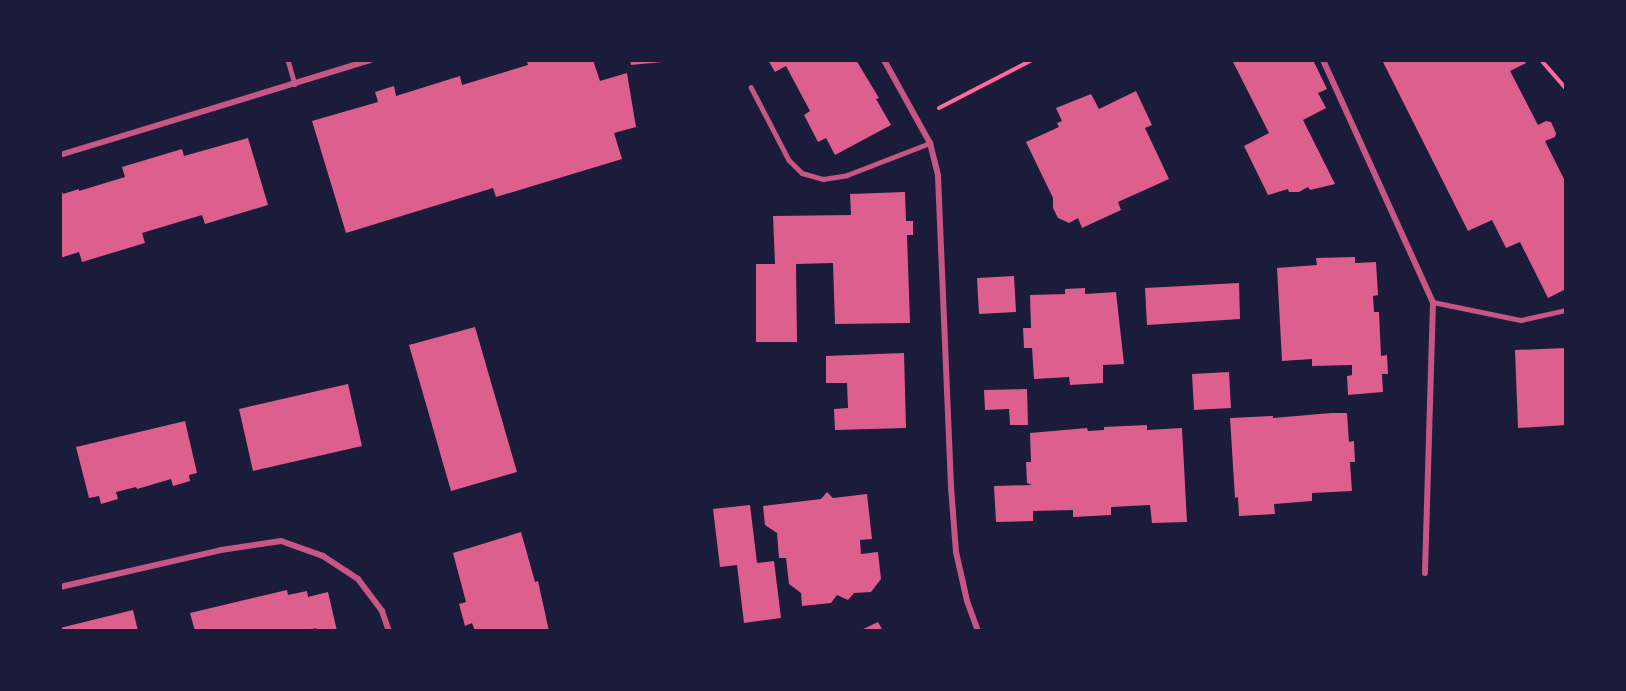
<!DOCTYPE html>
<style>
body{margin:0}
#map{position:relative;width:1626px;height:691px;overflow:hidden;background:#1b1b3a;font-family:Lato,sans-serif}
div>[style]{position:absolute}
.building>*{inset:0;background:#dd5f8e}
.path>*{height:4px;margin:-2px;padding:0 2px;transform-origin:2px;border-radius:2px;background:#ff6b9d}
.service>*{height:4.5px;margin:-2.25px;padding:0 2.25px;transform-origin:2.25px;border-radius:2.25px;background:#c65784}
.minor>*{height:6px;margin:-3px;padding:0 3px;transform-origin:3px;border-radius:3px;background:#c65784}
span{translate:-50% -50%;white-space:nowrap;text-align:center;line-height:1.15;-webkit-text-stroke:5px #1b1b3a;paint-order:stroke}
.frame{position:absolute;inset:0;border:62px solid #1b1b3a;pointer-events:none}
</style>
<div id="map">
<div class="building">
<div style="clip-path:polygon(534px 60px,593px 60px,600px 81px,627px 73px,636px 127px,614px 133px,622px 159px,496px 197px,493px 188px,346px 233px,312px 121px,378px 102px,375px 92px,394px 86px,396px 96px,460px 76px,462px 85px,528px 65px,527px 62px)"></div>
<div style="clip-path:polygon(630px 60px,662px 60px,662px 62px,631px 65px)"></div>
<div style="clip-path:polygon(768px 60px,856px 60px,879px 98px,876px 99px,891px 125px,835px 155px,826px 138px,818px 142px,804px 115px,810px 111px,786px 66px,775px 72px)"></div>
<div style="clip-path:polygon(1232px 60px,1313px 60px,1327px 89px,1318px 93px,1326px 108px,1303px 120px,1335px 184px,1310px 190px,1308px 187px,1299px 192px,1289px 192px,1288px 189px,1268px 195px,1244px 146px,1269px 133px)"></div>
<div style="clip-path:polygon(1382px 60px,1525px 60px,1526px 63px,1510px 71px,1538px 125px,1546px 121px,1551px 122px,1556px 133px,1555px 137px,1545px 141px,1566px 183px,1566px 289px,1548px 298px,1520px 242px,1506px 248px,1492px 220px,1468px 231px)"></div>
<div style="clip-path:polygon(1136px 91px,1152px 125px,1145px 128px,1169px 179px,1118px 202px,1121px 210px,1082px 228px,1078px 218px,1069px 223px,1058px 218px,1053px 208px,1053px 198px,1026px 142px,1059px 127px,1057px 123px,1062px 121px,1056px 108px,1091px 94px,1099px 109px)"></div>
<div style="clip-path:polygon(248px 138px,268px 205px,205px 224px,202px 215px,142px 233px,145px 243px,82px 262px,79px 252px,60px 258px,60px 187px,63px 194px,79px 189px,79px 191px,125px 177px,122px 167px,182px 149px,184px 156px)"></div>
<div style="clip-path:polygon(905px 192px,906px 221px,913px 221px,913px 235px,907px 235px,910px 323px,835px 324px,833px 263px,796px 264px,797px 342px,756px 342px,756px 264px,775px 264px,773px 216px,851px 215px,850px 194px)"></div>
<div style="clip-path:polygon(1355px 257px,1355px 263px,1376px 262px,1378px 295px,1373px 296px,1374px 312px,1379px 312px,1381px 356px,1387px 355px,1388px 374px,1382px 374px,1383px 392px,1348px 395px,1347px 376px,1352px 375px,1352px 365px,1312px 366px,1312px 359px,1282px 361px,1277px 268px,1317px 265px,1316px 258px)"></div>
<div style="clip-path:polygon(1014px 276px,1016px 312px,979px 314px,977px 278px)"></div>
<div style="clip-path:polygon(1239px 283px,1240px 319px,1147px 325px,1145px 288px)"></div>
<div style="clip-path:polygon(1085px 288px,1085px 294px,1116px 292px,1124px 364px,1103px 365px,1103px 383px,1070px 385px,1069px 377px,1034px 379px,1032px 348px,1024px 348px,1023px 328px,1031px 328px,1030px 295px,1065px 294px,1065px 289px)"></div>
<div style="clip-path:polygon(475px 327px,517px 472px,451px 491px,409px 345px)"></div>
<div style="clip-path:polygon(1566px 348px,1566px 425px,1518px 428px,1515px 350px)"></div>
<div style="clip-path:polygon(904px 353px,906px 428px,835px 430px,834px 409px,848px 408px,847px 383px,826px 383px,826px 356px)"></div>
<div style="clip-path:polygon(1229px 372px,1231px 408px,1194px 410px,1192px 374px)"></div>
<div style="clip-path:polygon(348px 384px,362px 446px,253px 471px,239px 409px)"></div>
<div style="clip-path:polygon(1027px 389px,1028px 425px,1010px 425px,1009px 409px,985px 410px,984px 390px)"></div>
<div style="clip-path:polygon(1331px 413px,1347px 413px,1349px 442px,1354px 441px,1355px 462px,1350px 462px,1352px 491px,1312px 493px,1312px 501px,1274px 504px,1275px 514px,1239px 516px,1238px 497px,1235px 498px,1230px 418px,1273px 416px,1273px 418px)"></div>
<div style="clip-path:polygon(185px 421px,197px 473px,189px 475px,190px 481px,173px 486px,171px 479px,137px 489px,136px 487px,116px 492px,118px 499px,101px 504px,99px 496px,89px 498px,76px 447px)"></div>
<div style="clip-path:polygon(1147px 425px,1147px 430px,1182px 428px,1187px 522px,1152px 523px,1150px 505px,1111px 507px,1111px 515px,1073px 517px,1073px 510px,1033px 511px,1033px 521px,996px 522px,994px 486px,1032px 485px,1027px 483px,1026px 462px,1031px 462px,1030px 433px,1087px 428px,1088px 431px,1104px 430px,1104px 427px)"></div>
<div style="clip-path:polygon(827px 492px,833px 498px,867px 494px,872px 539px,860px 540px,861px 554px,878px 552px,881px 579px,871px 592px,854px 593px,848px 600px,837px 595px,831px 603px,802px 606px,801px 593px,789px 584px,786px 558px,779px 558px,777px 533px,765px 525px,763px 506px,821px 499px)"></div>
<div style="clip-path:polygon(750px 505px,757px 563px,774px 561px,781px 618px,744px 623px,737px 565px,720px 567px,713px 509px)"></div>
<div style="clip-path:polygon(521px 532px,535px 582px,538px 581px,549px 631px,475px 631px,472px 623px,465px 626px,459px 604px,466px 602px,453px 553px)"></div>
<div style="clip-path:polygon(287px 590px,288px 595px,307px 591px,308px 597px,328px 592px,337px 631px,317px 631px,316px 628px,305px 631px,195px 631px,190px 613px)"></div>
<div style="clip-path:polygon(133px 610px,138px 631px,60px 631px,60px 628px)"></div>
<div style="clip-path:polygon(878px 622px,883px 631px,859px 631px)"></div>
</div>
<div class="path">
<div style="left:1541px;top:60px;width:38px;rotate:49deg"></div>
<div style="left:939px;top:108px;width:105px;rotate:-27.3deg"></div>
</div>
<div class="service">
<div style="left:288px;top:60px;width:25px;rotate:74deg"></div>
<div style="left:751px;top:87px;width:82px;rotate:62.5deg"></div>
<div style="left:789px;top:160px;width:18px;rotate:45deg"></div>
<div style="left:802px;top:173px;width:22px;rotate:16deg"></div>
<div style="left:823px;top:179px;width:24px;rotate:-9deg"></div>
<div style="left:847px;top:175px;width:89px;rotate:-21.1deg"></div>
<div style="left:1433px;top:302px;width:90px;rotate:11.6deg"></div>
<div style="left:1521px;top:320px;width:46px;rotate:-12.5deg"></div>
</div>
<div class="minor">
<div style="left:884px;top:60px;width:95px;rotate:61deg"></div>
<div style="left:930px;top:143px;width:34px;rotate:76deg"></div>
<div style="left:938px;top:176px;width:311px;rotate:87.6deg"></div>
<div style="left:951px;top:487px;width:65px;rotate:85.6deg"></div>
<div style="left:956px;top:552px;width:50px;rotate:77.3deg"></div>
<div style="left:967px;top:601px;width:32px;rotate:70deg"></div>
<div style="left:1323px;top:60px;width:266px;rotate:65.6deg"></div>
<div style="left:1433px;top:302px;width:271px;rotate:91.7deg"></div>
<div style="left:60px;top:155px;width:325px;rotate:-17deg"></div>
<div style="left:60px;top:587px;width:165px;rotate:-12.9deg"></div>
<div style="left:221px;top:550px;width:61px;rotate:-8.5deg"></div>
<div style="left:281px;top:541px;width:45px;rotate:19.7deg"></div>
<div style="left:323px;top:556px;width:42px;rotate:33.3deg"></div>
<div style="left:358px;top:579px;width:40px;rotate:53deg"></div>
<div style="left:382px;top:611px;width:21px;rotate:71deg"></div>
</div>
<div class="frame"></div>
</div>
